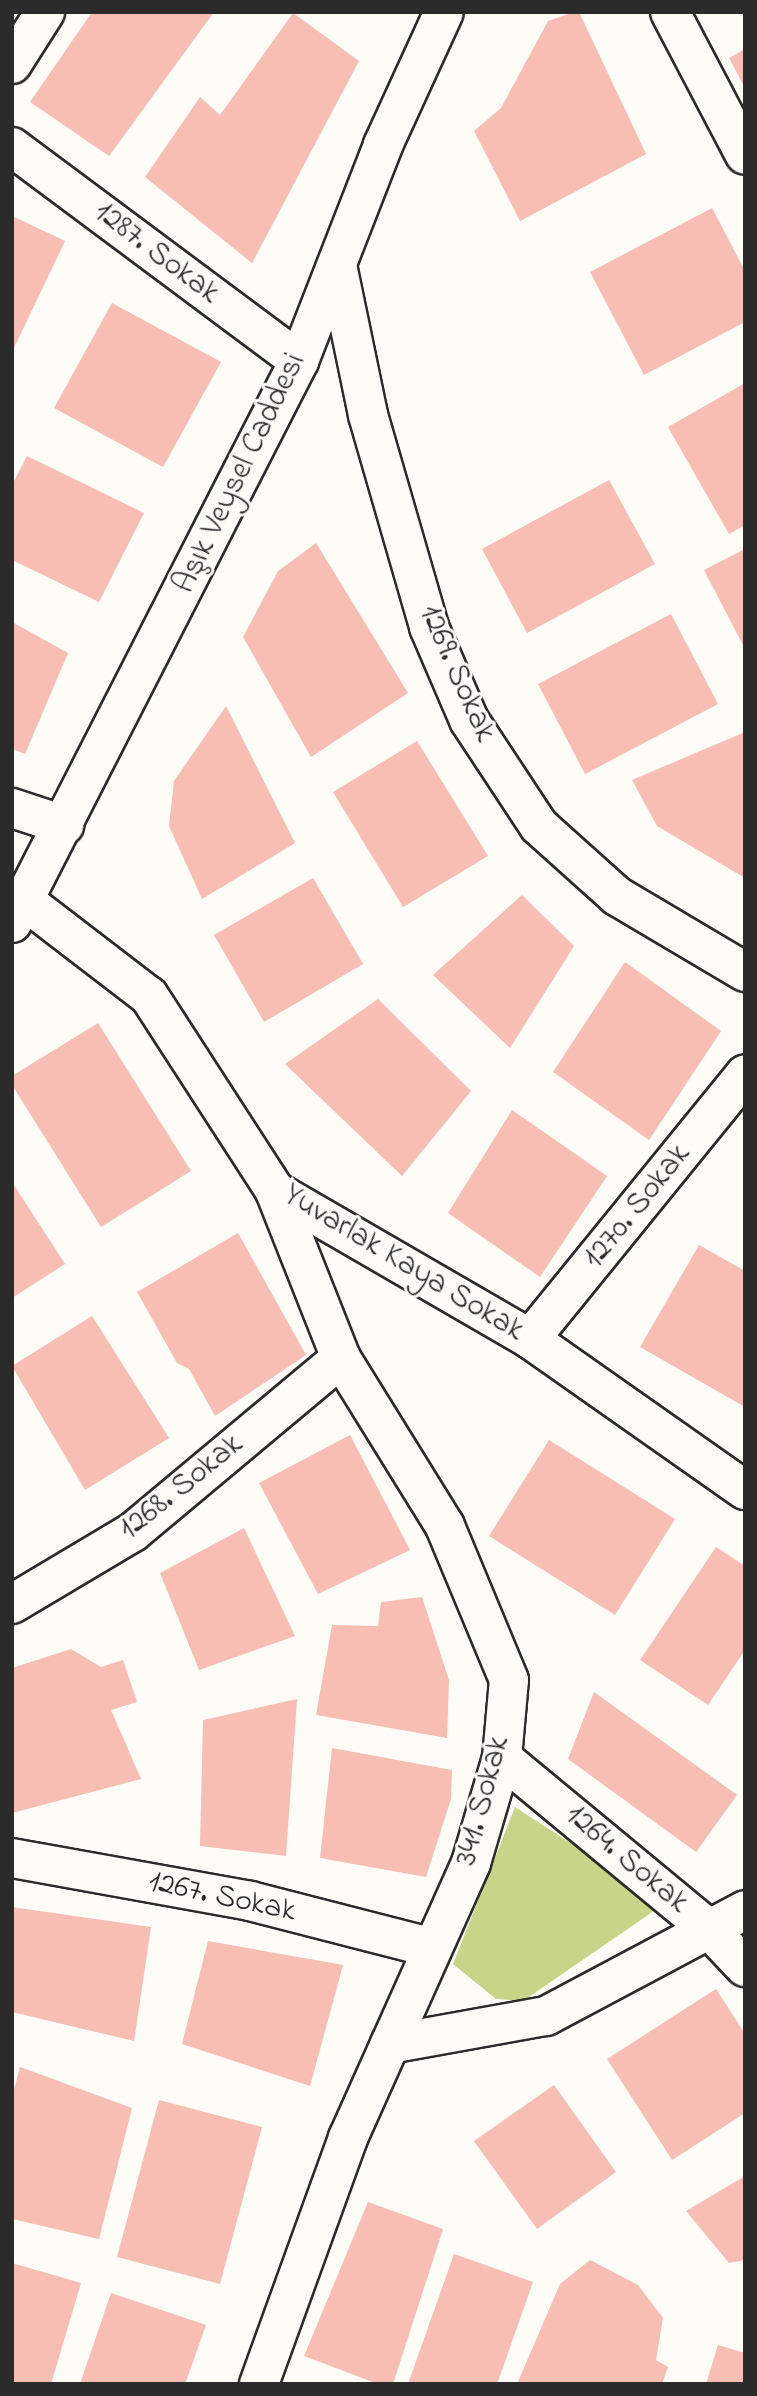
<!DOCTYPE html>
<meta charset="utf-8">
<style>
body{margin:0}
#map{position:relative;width:757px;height:2396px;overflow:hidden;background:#fdfcf7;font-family:"Indie Flower",sans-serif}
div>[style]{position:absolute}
.green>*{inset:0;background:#c8d487}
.building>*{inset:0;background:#f8bdb3}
.roads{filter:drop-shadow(2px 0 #2b2b2b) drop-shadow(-2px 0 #2b2b2b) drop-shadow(0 2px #2b2b2b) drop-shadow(0 -2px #2b2b2b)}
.minor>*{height:38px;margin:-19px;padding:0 19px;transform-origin:19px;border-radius:19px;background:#fdfcf7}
span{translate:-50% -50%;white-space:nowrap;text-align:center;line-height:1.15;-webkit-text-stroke:6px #fdfcf7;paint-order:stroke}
.street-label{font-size:32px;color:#2b2b2b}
.frame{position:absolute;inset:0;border:14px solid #2b2b2b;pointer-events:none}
</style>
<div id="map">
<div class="green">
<div style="clip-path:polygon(515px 1807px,664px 1904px,523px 2001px,496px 1999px,453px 1964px)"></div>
</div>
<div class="building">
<div style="clip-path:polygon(92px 12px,214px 12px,109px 156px,30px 102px)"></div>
<div style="clip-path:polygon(574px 12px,579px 12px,646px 154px,520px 221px,474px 131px,501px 108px,548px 21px)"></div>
<div style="clip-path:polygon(293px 13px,359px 61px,252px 263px,145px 177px,200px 97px,220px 115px)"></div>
<div style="clip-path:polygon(745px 49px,745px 88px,729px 58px)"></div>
<div style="clip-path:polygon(712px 208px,745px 271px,745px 322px,644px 375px,590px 272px)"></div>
<div style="clip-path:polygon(12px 216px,65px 241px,12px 352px)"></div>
<div style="clip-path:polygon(112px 303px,221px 362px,163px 467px,54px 408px)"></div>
<div style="clip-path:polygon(745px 383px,745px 525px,729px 534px,668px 427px)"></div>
<div style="clip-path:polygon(27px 456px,144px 513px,99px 602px,12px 560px,12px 485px)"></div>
<div style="clip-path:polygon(609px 480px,655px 564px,527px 633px,482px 549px)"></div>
<div style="clip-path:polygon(316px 543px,408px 693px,311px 757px,243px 637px,278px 571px)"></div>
<div style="clip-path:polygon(745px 549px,745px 649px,704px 570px)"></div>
<div style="clip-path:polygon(671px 614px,718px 704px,585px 774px,538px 684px)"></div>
<div style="clip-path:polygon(12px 622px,68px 653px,25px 754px,12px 749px)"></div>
<div style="clip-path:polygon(226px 706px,295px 843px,202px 899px,169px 826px,174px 781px)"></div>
<div style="clip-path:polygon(745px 732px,745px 878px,657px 826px,632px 780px)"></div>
<div style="clip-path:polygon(417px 741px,488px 856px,403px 907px,333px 792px)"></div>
<div style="clip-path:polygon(313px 878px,363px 964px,264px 1022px,214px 935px)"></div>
<div style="clip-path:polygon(522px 895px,574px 946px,510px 1048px,433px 975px)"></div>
<div style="clip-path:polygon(625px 962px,721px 1031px,649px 1140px,553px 1072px)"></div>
<div style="clip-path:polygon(378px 999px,471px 1091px,402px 1176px,285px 1064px)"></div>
<div style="clip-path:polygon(98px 1023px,191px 1171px,101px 1227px,12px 1085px,12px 1076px)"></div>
<div style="clip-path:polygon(512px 1110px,607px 1176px,540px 1277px,448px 1213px)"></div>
<div style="clip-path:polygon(12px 1182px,65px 1264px,12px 1298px)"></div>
<div style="clip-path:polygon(238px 1233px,306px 1355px,215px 1416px,189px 1369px,177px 1363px,137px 1292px)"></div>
<div style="clip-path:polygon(699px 1245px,745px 1271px,745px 1407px,640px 1347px)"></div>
<div style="clip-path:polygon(92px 1316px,169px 1438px,85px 1490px,12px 1366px)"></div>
<div style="clip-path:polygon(350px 1435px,410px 1550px,318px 1594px,259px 1483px)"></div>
<div style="clip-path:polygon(549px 1440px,675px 1519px,615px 1615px,489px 1536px)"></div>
<div style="clip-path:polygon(244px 1528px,295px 1636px,199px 1670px,160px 1573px)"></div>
<div style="clip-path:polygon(716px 1547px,745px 1566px,745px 1650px,708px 1705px,640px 1660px)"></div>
<div style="clip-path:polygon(422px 1597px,449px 1680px,447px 1738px,316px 1715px,332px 1625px,378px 1626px,381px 1602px)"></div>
<div style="clip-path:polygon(71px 1649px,101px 1667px,123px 1660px,137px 1702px,111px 1710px,141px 1779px,12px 1813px,12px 1668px)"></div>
<div style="clip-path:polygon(594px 1692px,737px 1795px,696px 1852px,568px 1759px)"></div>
<div style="clip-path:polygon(297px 1699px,286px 1856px,200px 1846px,203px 1720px)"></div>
<div style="clip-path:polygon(332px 1748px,452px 1770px,451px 1799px,426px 1877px,320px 1858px)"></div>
<div style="clip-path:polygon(12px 1907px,151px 1927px,134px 2041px,12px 2012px)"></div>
<div style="clip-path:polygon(208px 1941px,343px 1965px,310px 2086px,182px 2044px)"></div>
<div style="clip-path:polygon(716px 1989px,745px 2034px,745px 2113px,672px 2160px,607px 2059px)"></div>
<div style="clip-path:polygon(20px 2067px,132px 2108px,99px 2239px,12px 2219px,12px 2097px)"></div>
<div style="clip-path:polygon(554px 2085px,616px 2172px,537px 2229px,474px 2141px)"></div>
<div style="clip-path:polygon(159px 2100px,262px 2127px,220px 2284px,117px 2257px)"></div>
<div style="clip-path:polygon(745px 2176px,745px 2260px,729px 2263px,686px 2211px)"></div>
<div style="clip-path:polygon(368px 2202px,443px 2229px,393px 2384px,378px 2384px,304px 2356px)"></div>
<div style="clip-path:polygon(454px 2254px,533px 2282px,497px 2384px,408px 2384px)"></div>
<div style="clip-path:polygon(590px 2260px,638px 2285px,663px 2318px,656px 2360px,668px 2367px,662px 2384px,517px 2384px,560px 2284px)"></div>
<div style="clip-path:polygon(12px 2263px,81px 2283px,51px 2384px,12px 2384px)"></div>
<div style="clip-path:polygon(111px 2293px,206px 2325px,185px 2384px,80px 2384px)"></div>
<div style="clip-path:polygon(718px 2345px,745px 2353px,745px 2384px,706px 2384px)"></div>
</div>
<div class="roads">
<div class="minor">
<div style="left:670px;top:12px;width:161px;rotate:62.3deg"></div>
<div style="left:12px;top:64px;width:62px;rotate:-57.6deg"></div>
<div style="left:12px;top:147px;width:358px;rotate:36.7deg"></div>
<div style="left:337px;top:265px;width:153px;rotate:78.3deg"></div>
<div style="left:368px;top:415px;width:221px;rotate:73.9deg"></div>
<div style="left:429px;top:627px;width:101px;rotate:66.7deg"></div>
<div style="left:469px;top:720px;width:127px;rotate:56.6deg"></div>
<div style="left:539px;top:826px;width:105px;rotate:41.9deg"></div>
<div style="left:617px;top:896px;width:149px;rotate:30.7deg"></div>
<div style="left:12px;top:808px;width:55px;rotate:18.1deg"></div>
<div style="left:25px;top:901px;width:156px;rotate:37.5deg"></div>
<div style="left:149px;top:996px;width:232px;rotate:57.1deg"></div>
<div style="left:275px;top:1191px;width:295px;rotate:30.1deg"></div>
<div style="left:530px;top:1339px;width:263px;rotate:35.1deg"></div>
<div style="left:12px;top:923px;width:631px;rotate:-62.95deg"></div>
<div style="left:299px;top:361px;width:232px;rotate:-68.7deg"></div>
<div style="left:383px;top:145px;width:146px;rotate:-65.4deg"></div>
<div style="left:530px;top:1339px;width:341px;rotate:-50.9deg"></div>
<div style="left:12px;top:1604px;width:141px;rotate:-30.8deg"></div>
<div style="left:133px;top:1532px;width:271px;rotate:-39.9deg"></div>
<div style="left:502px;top:1758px;width:270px;rotate:39.6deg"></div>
<div style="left:710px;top:1930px;width:51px;rotate:46.6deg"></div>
<div style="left:12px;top:1858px;width:242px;rotate:10.2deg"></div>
<div style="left:250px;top:1901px;width:185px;rotate:14.4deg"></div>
<div style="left:390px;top:2044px;width:158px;rotate:-10.2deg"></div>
<div style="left:546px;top:2016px;width:225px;rotate:-28deg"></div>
<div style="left:259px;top:2384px;width:262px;rotate:-70.1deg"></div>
<div style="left:348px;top:2138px;width:301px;rotate:-65.9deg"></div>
<div style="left:471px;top:1863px;width:109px;rotate:-73.6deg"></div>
<div style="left:502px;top:1758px;width:78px;rotate:-84.9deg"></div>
<div style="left:509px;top:1680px;width:167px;rotate:-112.6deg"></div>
<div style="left:445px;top:1526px;width:198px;rotate:-121.8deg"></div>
<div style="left:341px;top:1358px;width:180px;rotate:-111.6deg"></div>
</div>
</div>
<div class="street-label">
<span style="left:156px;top:254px;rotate:37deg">1287. Sokak</span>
<span style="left:241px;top:474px;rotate:-64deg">Aşık Veysel Caddesi</span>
<span style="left:456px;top:674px;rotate:66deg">1269. Sokak</span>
<span style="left:638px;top:1207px;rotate:-51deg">1270. Sokak</span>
<span style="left:403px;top:1264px;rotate:31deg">Yuvarlak Kaya Sokak</span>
<span style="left:182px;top:1488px;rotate:-39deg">1268. Sokak</span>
<span style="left:484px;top:1801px;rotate:-75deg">341. Sokak</span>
<span style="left:626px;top:1860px;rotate:40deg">1264. Sokak</span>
<span style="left:222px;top:1898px;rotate:12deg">1267. Sokak</span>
</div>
<div class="frame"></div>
</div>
